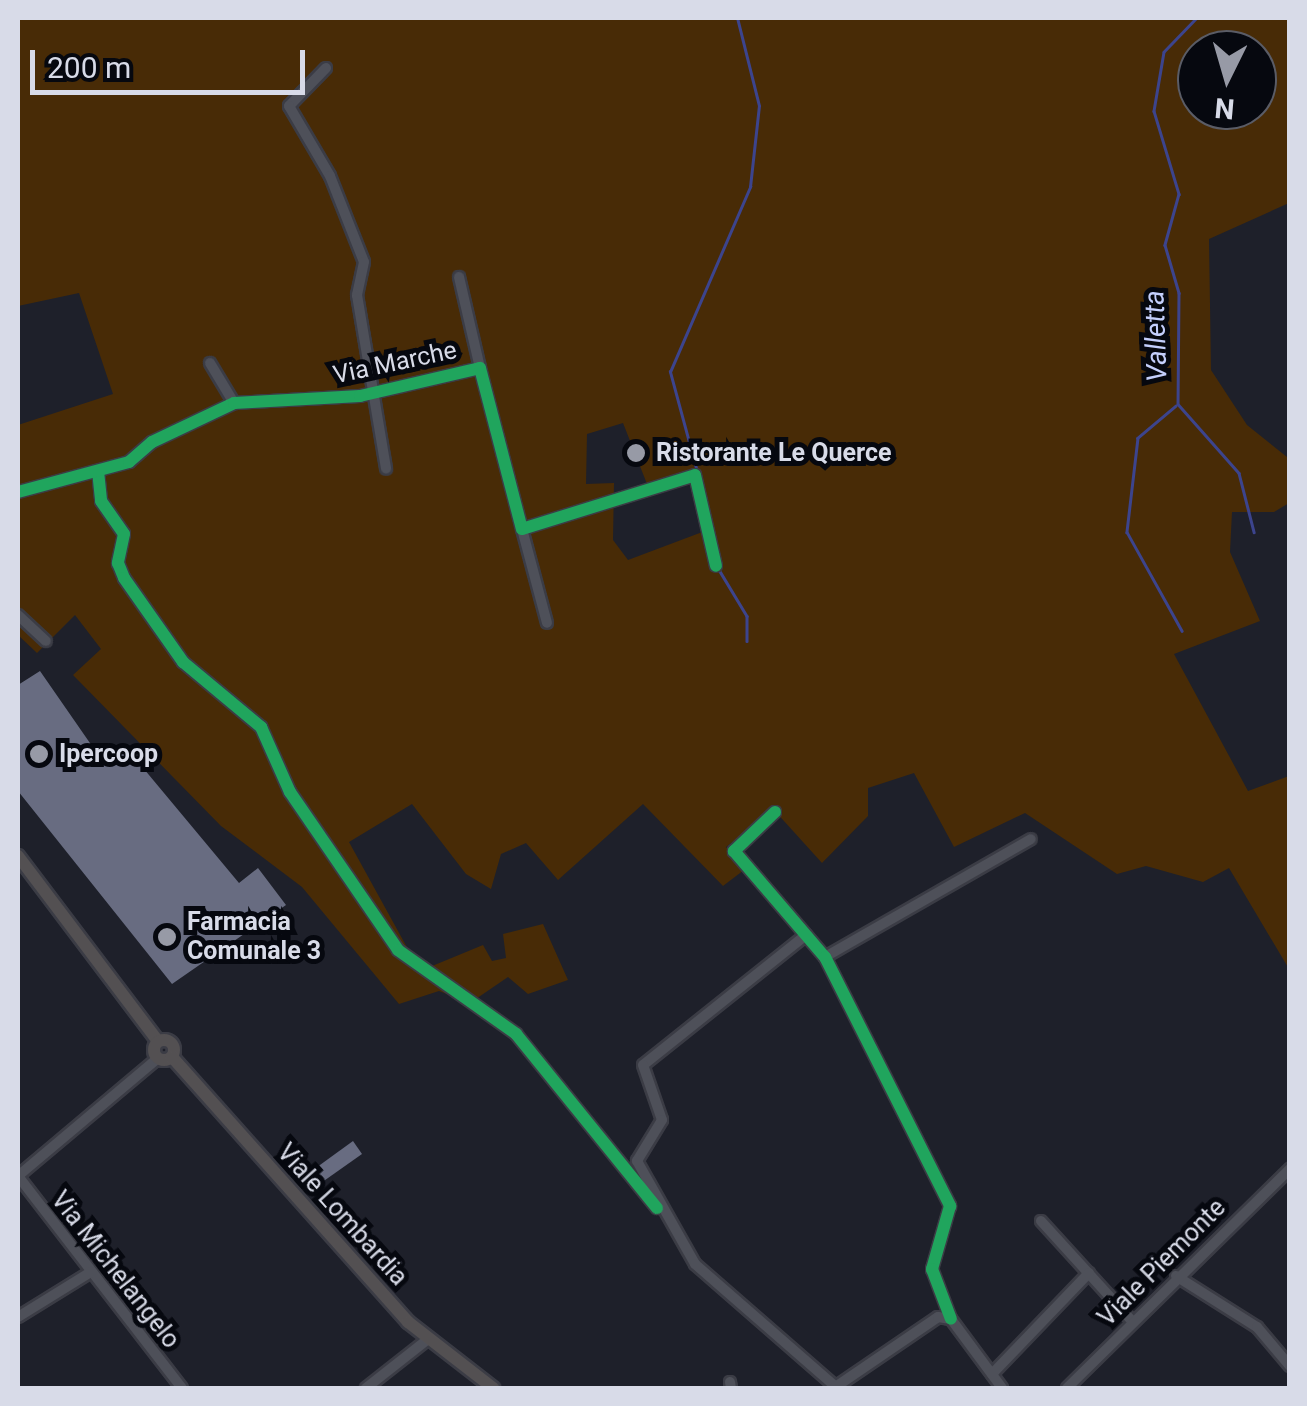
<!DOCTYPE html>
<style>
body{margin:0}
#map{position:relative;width:1307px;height:1406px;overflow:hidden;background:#1e202a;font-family:Roboto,sans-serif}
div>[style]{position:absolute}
.green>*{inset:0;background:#482b06}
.stream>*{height:2.5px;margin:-1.25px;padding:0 1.25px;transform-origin:1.25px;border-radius:1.25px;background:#3c448d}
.building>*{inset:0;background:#686c81}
.roads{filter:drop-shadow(2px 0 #3b3c45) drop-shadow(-2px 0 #3b3c45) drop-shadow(0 2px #3b3c45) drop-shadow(0 -2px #3b3c45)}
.minor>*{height:10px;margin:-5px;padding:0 5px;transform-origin:5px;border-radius:5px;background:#4e5059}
.major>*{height:12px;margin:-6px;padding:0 6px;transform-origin:6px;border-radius:6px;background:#535052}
.major>.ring{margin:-6px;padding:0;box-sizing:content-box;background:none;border:12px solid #535052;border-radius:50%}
.cycleway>*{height:12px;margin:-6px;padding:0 6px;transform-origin:6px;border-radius:6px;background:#20a55d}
.dots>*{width:28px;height:28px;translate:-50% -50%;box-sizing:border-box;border:5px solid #06080f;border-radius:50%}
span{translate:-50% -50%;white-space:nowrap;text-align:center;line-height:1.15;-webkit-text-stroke:10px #06080f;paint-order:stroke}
.street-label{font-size:25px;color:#d8dbe8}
.poi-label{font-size:25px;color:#d8dbe8;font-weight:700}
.left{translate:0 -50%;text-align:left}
.water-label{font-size:28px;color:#c4cffc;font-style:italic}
.frame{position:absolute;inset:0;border:20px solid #d8dbe8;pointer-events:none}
.north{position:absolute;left:1177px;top:30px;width:100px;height:100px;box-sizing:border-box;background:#06080f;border:2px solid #5a5c66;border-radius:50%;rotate:185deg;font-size:28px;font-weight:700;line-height:40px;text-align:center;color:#d8dbe8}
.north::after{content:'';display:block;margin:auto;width:35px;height:45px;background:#979aa6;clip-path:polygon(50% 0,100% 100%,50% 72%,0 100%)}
.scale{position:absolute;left:30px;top:50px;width:275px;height:45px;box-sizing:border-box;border:5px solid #d8dbe8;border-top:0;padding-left:12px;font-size:30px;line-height:35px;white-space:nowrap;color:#d8dbe8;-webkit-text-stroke:8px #06080f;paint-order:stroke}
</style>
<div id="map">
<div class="green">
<div style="clip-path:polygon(evenodd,18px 18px,1289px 18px,1289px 203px,1209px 239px,1211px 370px,1247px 425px,1287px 457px,1289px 503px,1274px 512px,1232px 512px,1230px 552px,1260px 621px,1174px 654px,1248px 791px,1289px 776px,1289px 969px,1229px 868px,1203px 882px,1146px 866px,1117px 874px,1025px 813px,954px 847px,914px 773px,868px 788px,868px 816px,822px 863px,774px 810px,726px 847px,744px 870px,723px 886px,643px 804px,558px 880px,526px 843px,501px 854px,491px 889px,466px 874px,412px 804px,349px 842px,420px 971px,483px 945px,492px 961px,506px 958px,503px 934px,543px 924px,568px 980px,528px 994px,508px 977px,470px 1003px,439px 991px,399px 1004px,302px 887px,221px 826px,73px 675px,101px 649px,75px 615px,37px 653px,18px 635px,18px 425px,113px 394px,79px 293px,18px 306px,18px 18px,1197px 50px,1257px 50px,1257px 110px,1197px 110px,1197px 50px,18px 18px,623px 423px,647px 484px,695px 479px,705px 531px,628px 560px,613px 540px,614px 483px,586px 484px,587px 434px,623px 423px)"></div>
</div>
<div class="stream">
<div style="left:1197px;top:18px;width:47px;rotate:134.1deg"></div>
<div style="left:1164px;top:52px;width:60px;rotate:99.6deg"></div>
<div style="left:1154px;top:111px;width:87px;rotate:73.2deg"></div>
<div style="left:1179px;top:194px;width:53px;rotate:105.4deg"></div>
<div style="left:1165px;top:245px;width:50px;rotate:73.7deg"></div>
<div style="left:1179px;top:293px;width:111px;rotate:90.5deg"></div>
<div style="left:1178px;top:404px;width:92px;rotate:48.5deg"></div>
<div style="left:1239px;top:473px;width:61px;rotate:75.7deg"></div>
<div style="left:1176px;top:406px;width:50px;rotate:139.9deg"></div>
<div style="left:1138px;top:438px;width:95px;rotate:96.7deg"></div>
<div style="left:1127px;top:532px;width:113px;rotate:60.9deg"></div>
<div style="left:697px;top:472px;width:104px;rotate:-105.1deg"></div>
<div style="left:670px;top:372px;width:202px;rotate:-66.6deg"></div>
<div style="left:750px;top:187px;width:81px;rotate:-83.7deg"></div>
<div style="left:759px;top:106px;width:91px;rotate:-104deg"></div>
<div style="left:718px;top:568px;width:56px;rotate:58.9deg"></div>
<div style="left:747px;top:616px;width:25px;rotate:90deg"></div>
</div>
<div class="building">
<div style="clip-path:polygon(40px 671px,92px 746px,105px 752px,124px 745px,239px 883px,258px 868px,286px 905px,172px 984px,18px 791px,18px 685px)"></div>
<div style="clip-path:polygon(353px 1141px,362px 1154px,311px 1190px,302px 1178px)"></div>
</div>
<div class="roads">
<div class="minor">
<div style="left:326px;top:68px;width:53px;rotate:134.2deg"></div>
<div style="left:289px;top:106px;width:81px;rotate:59.6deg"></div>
<div style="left:330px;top:176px;width:92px;rotate:68.4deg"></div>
<div style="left:364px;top:262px;width:34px;rotate:102deg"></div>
<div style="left:357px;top:295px;width:176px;rotate:80.5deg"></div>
<div style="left:459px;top:277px;width:93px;rotate:77deg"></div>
<div style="left:210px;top:363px;width:47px;rotate:59deg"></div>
<div style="left:98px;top:471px;width:30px;rotate:84deg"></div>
<div style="left:101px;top:501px;width:40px;rotate:55.1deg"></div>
<div style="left:124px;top:534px;width:30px;rotate:102deg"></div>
<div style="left:118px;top:563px;width:16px;rotate:68deg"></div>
<div style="left:124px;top:578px;width:103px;rotate:54.9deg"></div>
<div style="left:183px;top:662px;width:102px;rotate:39.8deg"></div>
<div style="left:261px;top:727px;width:71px;rotate:66deg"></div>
<div style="left:290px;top:792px;width:191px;rotate:55.6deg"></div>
<div style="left:398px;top:950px;width:145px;rotate:35.4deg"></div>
<div style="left:516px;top:1034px;width:224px;rotate:51deg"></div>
<div style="left:18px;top:492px;width:115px;rotate:-15.1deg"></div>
<div style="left:129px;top:462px;width:30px;rotate:-41deg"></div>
<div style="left:152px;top:442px;width:91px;rotate:-25.4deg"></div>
<div style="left:234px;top:403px;width:126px;rotate:-3.2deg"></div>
<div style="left:360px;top:396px;width:123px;rotate:-13.1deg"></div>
<div style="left:480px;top:368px;width:166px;rotate:75.4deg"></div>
<div style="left:522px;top:529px;width:181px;rotate:-17.3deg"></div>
<div style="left:695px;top:475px;width:93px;rotate:77deg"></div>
<div style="left:522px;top:529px;width:97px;rotate:75.1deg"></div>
<div style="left:18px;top:615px;width:38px;rotate:43deg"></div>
<div style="left:775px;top:812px;width:57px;rotate:136.4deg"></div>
<div style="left:734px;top:851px;width:140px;rotate:49.4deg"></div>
<div style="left:825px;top:957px;width:279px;rotate:63.3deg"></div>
<div style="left:950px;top:1206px;width:66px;rotate:105.9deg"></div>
<div style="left:932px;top:1269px;width:53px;rotate:69.2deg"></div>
<div style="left:806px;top:935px;width:208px;rotate:141.4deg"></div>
<div style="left:643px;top:1065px;width:58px;rotate:70.9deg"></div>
<div style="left:662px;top:1120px;width:48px;rotate:121.4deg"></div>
<div style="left:637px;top:1161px;width:118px;rotate:60.6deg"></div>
<div style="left:695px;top:1264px;width:189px;rotate:41.1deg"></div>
<div style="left:825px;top:957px;width:237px;rotate:-29.8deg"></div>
<div style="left:18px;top:1176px;width:268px;rotate:52.3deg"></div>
<div style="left:18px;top:1176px;width:183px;rotate:-40.1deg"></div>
<div style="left:1041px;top:1221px;width:135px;rotate:47.7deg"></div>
<div style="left:1176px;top:1276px;width:96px;rotate:32.2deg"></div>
<div style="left:1257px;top:1327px;width:51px;rotate:49.8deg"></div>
<div style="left:18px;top:1317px;width:86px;rotate:-31.7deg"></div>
<div style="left:992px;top:1374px;width:140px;rotate:-46.2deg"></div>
<div style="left:730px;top:1382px;width:6px;rotate:81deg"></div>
<div style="left:366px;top:1388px;width:78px;rotate:-38.2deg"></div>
<div style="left:834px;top:1388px;width:126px;rotate:-34.3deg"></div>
<div style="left:938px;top:1317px;width:13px;rotate:9deg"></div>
<div style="left:951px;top:1319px;width:86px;rotate:53.5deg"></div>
<div style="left:1067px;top:1388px;width:313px;rotate:-44.5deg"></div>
</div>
<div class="major">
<div style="left:18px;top:856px;width:232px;rotate:52.9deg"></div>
<div class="ring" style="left:154px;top:1040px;width:8px;height:8px"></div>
<div style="left:172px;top:1057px;width:355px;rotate:48.3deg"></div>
<div style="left:408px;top:1322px;width:108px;rotate:37.8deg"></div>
</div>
</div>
<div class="cycleway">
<div style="left:98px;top:471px;width:30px;rotate:84deg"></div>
<div style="left:101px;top:501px;width:40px;rotate:55.1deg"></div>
<div style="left:124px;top:534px;width:30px;rotate:102deg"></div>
<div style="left:118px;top:563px;width:16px;rotate:68deg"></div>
<div style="left:124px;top:578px;width:103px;rotate:54.9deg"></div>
<div style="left:183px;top:662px;width:102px;rotate:39.8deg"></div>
<div style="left:261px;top:727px;width:71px;rotate:66deg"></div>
<div style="left:290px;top:792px;width:191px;rotate:55.6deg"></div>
<div style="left:398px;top:950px;width:145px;rotate:35.4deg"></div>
<div style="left:516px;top:1034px;width:224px;rotate:51deg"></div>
<div style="left:18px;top:492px;width:115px;rotate:-15.1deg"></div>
<div style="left:129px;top:462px;width:30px;rotate:-41deg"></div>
<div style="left:152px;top:442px;width:91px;rotate:-25.4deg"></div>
<div style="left:234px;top:403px;width:126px;rotate:-3.2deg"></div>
<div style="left:360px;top:396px;width:123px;rotate:-13.1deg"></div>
<div style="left:480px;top:368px;width:166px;rotate:75.4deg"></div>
<div style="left:522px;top:529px;width:181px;rotate:-17.3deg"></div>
<div style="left:695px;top:475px;width:93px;rotate:77deg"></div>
<div style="left:775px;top:812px;width:57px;rotate:136.4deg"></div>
<div style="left:734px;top:851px;width:140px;rotate:49.4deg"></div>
<div style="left:825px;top:957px;width:279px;rotate:63.3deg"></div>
<div style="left:950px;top:1206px;width:66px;rotate:105.9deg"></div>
<div style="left:932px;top:1269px;width:53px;rotate:69.2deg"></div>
</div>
<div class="dots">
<div style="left:636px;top:453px;background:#979aa6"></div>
<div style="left:39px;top:754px;background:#979aa6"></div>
<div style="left:167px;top:937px;background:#979aa6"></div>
</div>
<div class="street-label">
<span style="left:395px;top:363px;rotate:-12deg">Via Marche</span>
<span style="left:342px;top:1215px;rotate:48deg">Viale Lombardia</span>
<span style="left:1162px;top:1263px;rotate:-45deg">Viale Piemonte</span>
<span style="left:115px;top:1270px;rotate:52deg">Via Michelangelo</span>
</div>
<div class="poi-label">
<span class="left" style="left:656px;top:453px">Ristorante Le Querce</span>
<span class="left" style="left:59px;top:754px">Ipercoop</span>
<span class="left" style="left:187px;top:937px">Farmacia<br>Comunale 3</span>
</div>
<div class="water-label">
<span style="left:1156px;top:336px;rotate:-92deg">Valletta</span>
</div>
<div class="frame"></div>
<div class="north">N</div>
<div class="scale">200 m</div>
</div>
